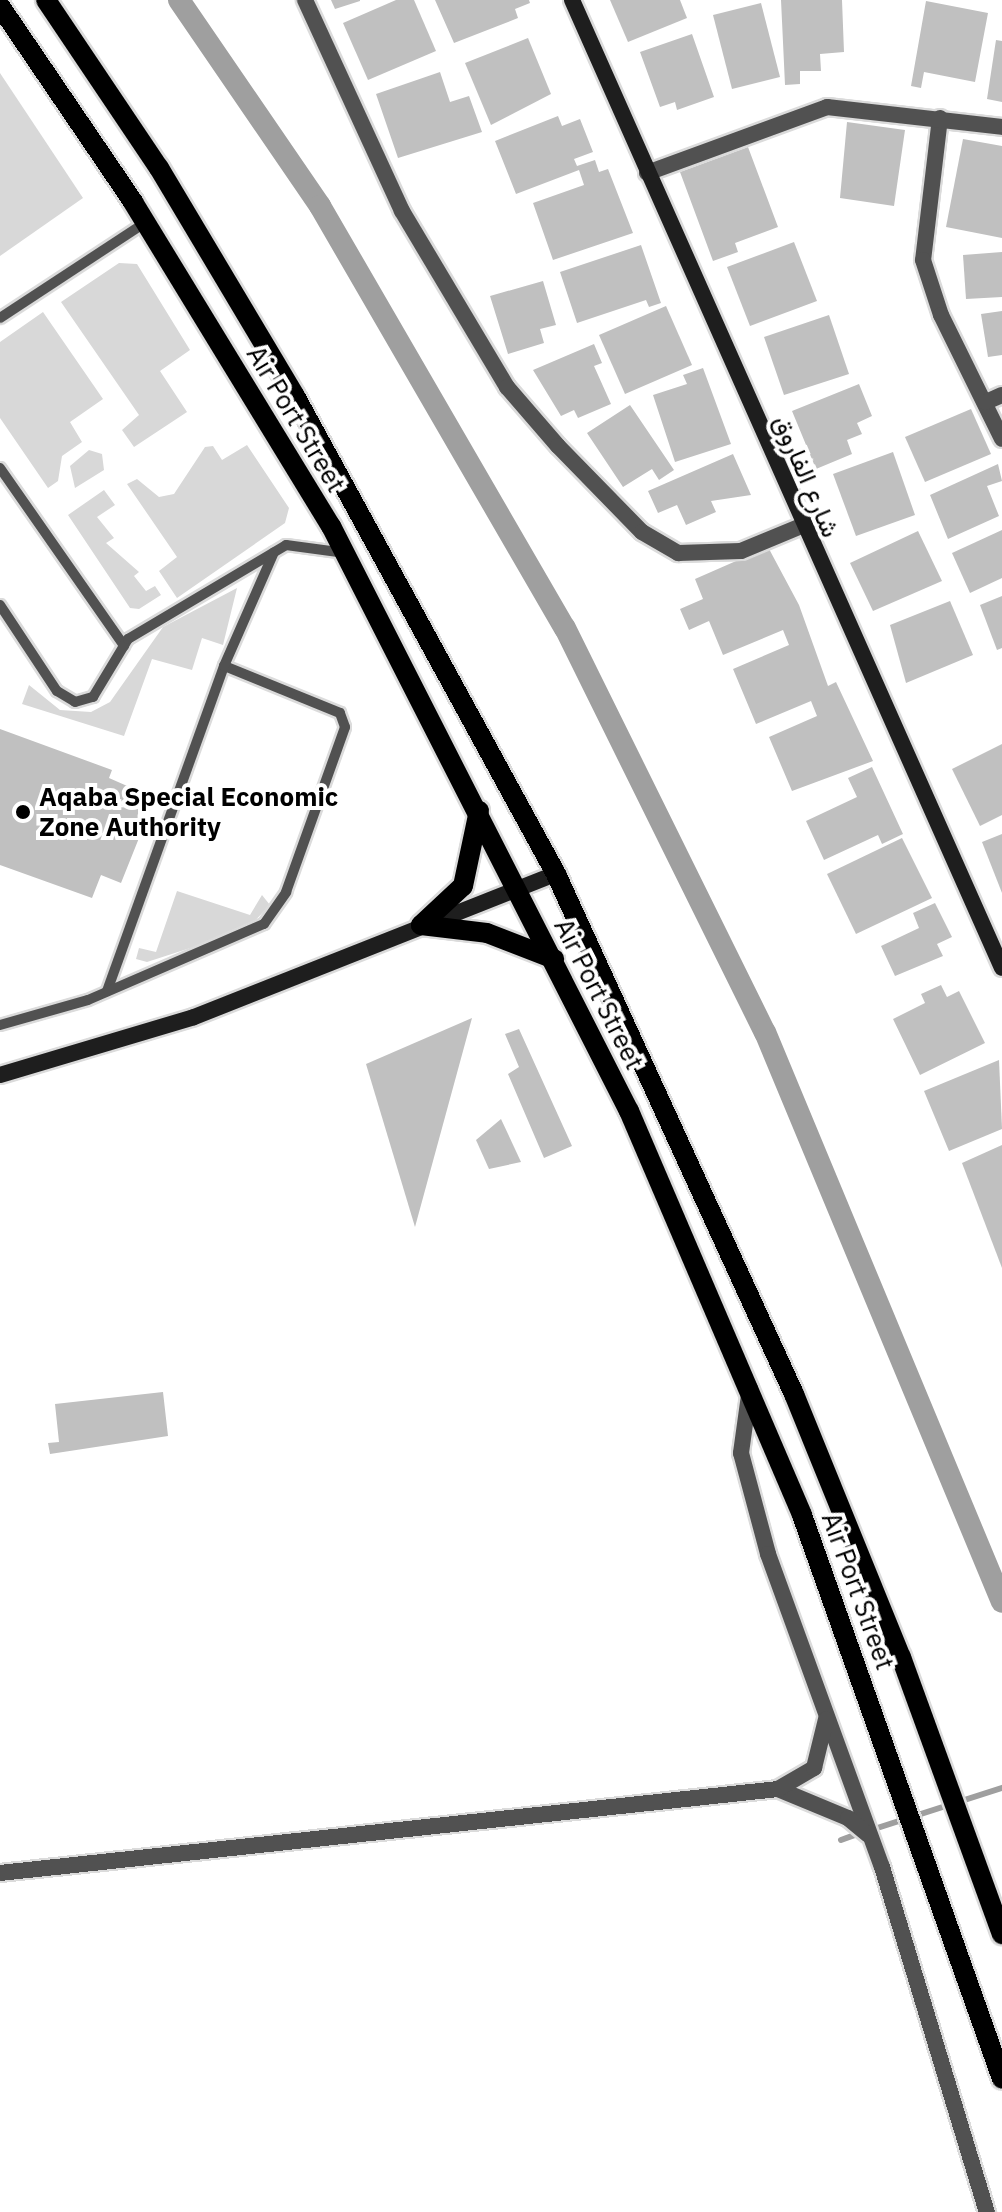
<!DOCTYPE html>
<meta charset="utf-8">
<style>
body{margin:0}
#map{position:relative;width:1002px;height:2212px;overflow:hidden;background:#fff;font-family:"IBM Plex Sans",Vazirmatn,sans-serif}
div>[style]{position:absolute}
.green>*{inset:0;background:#d8d8d8}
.stream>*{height:6px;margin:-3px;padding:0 3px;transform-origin:3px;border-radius:3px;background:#9f9f9f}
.canal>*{height:22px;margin:-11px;padding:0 11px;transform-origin:11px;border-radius:11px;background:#9f9f9f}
.building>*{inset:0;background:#c0c0c0}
.roads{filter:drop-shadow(2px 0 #dbdbdb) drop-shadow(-2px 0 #dbdbdb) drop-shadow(0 2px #dbdbdb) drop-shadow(0 -2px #dbdbdb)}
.service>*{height:10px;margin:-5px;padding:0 5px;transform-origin:5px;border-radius:5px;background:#515151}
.minor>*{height:16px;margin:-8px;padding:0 8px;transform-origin:8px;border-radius:8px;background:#515151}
.secondary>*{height:16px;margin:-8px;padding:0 8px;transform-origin:8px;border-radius:8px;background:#1e1e1e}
.primary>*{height:20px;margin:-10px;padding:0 10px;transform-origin:10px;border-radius:10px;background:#000}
.dots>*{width:22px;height:22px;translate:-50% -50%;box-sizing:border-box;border:4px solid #fff;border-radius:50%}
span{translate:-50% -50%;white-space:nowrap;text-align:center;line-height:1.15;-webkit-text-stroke:8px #fff;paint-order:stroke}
.street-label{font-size:26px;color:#000}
.poi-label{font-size:26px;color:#000;font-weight:700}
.left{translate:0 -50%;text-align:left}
</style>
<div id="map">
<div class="green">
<div style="clip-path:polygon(0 73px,83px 198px,0 256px)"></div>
<div style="clip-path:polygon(119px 263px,137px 264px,190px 350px,160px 371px,187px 412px,134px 447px,122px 430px,139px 415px,61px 302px)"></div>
<div style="clip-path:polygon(43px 312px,103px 399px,70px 422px,82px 442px,62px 456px,58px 481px,48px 488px,0 418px,0 342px)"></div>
<div style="clip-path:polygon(247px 445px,289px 508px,285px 523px,177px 598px,159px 571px,177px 557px,127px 484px,137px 479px,159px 497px,174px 494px,205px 447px,213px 446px,222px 460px)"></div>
<div style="clip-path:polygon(89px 450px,102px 454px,104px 470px,75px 488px,70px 466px)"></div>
<div style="clip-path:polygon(104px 490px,115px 505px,97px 517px,114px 538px,106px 543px,139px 572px,134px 576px,146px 591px,155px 586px,161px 595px,139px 609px,130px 608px,68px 515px)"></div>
<div style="clip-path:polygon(237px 588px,223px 645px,202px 638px,192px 670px,152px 659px,124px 736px,22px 704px,29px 685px,60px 710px,91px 712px,110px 702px,163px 627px)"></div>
<div style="clip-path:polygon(177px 891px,250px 915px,262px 895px,270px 905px,246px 930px,147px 962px,136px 959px,139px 948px,156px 952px)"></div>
</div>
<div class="stream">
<div style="left:871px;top:1830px;width:138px;rotate:-17.8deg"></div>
<div style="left:841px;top:1840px;width:20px;rotate:-20deg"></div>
</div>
<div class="canal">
<div style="left:179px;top:0;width:250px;rotate:55.6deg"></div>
<div style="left:320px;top:206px;width:488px;rotate:59.9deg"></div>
<div style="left:565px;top:628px;width:451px;rotate:63.7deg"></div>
<div style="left:765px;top:1032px;width:617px;rotate:67.42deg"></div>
</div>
<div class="building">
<div style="clip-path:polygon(331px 0,360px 0,360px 1px,335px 9px)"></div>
<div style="clip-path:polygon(396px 0,414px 0,436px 51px,368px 80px,343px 23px)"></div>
<div style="clip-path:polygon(435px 0,529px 0,530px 3px,515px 9px,518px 18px,454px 43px)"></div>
<div style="clip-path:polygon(610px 0,680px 0,687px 18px,628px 42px)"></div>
<div style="clip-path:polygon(781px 0,842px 0,844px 52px,820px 54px,821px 71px,800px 71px,800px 84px,785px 85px)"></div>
<div style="clip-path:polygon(926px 1px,988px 13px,975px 82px,924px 72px,921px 88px,911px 86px)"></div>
<div style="clip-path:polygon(761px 3px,780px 77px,732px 89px,713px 15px)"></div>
<div style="clip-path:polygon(692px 34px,714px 97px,677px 110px,675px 102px,660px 107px,640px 52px)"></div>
<div style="clip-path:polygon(528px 38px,551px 94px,491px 125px,465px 63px)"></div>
<div style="clip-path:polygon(996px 40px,1002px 41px,1002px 102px,987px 99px)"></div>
<div style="clip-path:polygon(440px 72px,450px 102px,469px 96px,482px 132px,398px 158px,376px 94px)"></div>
<div style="clip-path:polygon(558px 116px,562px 126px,580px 119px,593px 152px,574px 159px,577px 166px,595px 160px,599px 172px,608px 169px,633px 233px,553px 260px,533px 203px,584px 185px,579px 170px,516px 194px,495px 141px)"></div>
<div style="clip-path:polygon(847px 122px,905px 130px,894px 206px,840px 198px)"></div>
<div style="clip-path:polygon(963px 139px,1002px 146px,1002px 238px,946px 227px)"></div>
<div style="clip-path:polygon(748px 147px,778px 227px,735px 243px,738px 252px,713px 261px,680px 172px)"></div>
<div style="clip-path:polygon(794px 242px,817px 301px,750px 326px,727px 267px)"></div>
<div style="clip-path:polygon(641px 245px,661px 303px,649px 307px,646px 300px,577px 323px,560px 272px)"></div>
<div style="clip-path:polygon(1002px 252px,1002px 297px,966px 299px,963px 255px)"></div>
<div style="clip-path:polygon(543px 281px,556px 325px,540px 329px,544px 343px,508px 354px,490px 296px)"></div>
<div style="clip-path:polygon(666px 306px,692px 365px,625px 394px,599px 335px)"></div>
<div style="clip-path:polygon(1002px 311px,1002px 355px,988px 357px,981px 314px)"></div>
<div style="clip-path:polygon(829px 315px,849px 374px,784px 395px,764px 337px)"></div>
<div style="clip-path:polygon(594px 344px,602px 363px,594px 366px,611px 404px,578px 418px,574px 410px,561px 416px,533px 370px)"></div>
<div style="clip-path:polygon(703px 368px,731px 444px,675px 462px,653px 395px,687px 384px,683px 375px)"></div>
<div style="clip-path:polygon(859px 384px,872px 416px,857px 423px,862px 434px,847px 440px,852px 454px,816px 469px,792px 411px)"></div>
<div style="clip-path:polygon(630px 405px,674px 470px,659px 480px,652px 469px,623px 487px,587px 433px)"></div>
<div style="clip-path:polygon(971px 409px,991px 454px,925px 482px,905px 437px)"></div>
<div style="clip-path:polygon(893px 452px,915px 515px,856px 536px,833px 474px)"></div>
<div style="clip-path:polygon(733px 454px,751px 495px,711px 501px,716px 512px,686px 525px,677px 505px,658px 513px,648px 491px)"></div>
<div style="clip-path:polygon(998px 464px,1002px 481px,987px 486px,999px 516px,948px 539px,930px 495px)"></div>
<div style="clip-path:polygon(1002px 530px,1002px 578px,970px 593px,952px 553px)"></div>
<div style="clip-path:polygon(918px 531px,942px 581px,873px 611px,850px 563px)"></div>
<div style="clip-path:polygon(768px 547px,799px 605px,828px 686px,836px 682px,873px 761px,792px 791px,769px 737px,817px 716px,811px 701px,756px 724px,733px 669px,789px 645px,783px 630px,723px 655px,709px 621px,689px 630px,680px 609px,703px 599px,695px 579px)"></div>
<div style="clip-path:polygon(1002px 596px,1002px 648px,997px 650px,980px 605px)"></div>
<div style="clip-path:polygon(950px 601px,973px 655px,906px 683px,890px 625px)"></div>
<div style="clip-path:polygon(0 729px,112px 770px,109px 778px,134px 789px,128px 801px,151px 808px,121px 883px,101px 875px,92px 898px,0 865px)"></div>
<div style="clip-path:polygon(1002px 744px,1002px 815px,980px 826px,952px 769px)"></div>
<div style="clip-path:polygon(872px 767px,903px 834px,882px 844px,878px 835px,824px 860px,806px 821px,857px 797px,848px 778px)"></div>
<div style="clip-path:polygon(1002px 834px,1002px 893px,982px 842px)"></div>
<div style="clip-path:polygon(902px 838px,932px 898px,856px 934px,827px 874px)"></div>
<div style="clip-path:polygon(935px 903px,952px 937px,937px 944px,943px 956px,895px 976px,881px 946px,919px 928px,913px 913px)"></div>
<div style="clip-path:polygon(941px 985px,947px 997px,959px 991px,985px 1043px,920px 1075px,893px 1019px,925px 1003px,921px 994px)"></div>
<div style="clip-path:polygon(472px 1018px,415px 1227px,366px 1064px)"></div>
<div style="clip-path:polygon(519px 1029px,572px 1146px,544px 1158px,508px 1074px,519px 1067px,505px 1034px)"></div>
<div style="clip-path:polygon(999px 1060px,1002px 1129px,949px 1151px,924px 1091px)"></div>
<div style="clip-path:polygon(501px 1119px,521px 1162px,489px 1169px,476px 1140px)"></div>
<div style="clip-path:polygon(1002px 1145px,1002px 1268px,962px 1163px)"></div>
<div style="clip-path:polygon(163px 1392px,168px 1436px,50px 1454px,48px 1443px,59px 1442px,55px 1404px)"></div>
</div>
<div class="roads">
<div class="service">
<div style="left:0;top:318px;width:175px;rotate:-33.3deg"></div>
<div style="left:0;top:468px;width:217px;rotate:55.1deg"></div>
<div style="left:0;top:605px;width:103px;rotate:56.5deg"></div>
<div style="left:57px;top:691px;width:21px;rotate:31deg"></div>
<div style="left:75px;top:702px;width:19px;rotate:-16deg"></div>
<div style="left:93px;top:697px;width:68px;rotate:-58.9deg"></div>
<div style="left:128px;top:639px;width:184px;rotate:-30.7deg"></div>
<div style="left:286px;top:545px;width:60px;rotate:7.7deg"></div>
<div style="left:107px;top:991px;width:345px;rotate:-70.2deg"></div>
<div style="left:0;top:1025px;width:91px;rotate:-15.9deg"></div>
<div style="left:88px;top:1000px;width:192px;rotate:-23.4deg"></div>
<div style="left:264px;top:924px;width:39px;rotate:-55deg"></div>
<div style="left:286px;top:892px;width:175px;rotate:-70.3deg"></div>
<div style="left:345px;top:727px;width:15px;rotate:-110deg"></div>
<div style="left:340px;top:713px;width:125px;rotate:-157.9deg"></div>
<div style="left:224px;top:666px;width:124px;rotate:-66.3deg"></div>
</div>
<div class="minor">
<div style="left:305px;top:0;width:232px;rotate:65.3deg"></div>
<div style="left:402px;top:211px;width:205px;rotate:59.2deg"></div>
<div style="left:507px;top:387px;width:78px;rotate:49.2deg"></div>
<div style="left:558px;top:446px;width:120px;rotate:45.7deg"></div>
<div style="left:642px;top:532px;width:42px;rotate:30.3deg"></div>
<div style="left:678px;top:553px;width:63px;rotate:-1.8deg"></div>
<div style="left:741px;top:551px;width:65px;rotate:-22.6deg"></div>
<div style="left:940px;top:118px;width:143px;rotate:96.8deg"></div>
<div style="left:923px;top:260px;width:58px;rotate:71.9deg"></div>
<div style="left:941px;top:315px;width:138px;rotate:63.8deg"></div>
<div style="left:647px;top:173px;width:192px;rotate:-20.1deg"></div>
<div style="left:827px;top:107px;width:176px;rotate:6.5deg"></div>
<div style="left:986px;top:402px;width:17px;rotate:-24deg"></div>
<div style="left:750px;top:1388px;width:66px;rotate:97.9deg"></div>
<div style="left:741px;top:1453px;width:105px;rotate:75deg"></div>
<div style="left:768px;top:1554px;width:333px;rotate:70deg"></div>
<div style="left:882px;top:1867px;width:361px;rotate:73.1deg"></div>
<div style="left:778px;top:1789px;width:76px;rotate:22.5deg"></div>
<div style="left:848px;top:1818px;width:26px;rotate:40deg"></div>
<div style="left:0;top:1873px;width:783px;rotate:-6.16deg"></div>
<div style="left:778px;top:1789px;width:42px;rotate:-30.3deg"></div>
<div style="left:814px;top:1768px;width:50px;rotate:-76.2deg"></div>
</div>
<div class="secondary">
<div style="left:572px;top:0;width:1059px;rotate:66.05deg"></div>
<div style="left:0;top:1075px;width:202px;rotate:-16.6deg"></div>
<div style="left:194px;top:1017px;width:389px;rotate:-21.6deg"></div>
</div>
<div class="primary">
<div style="left:46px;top:0;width:202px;rotate:56.1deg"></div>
<div style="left:159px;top:168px;width:265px;rotate:59.2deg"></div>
<div style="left:295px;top:396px;width:545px;rotate:61.36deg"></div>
<div style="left:556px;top:874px;width:572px;rotate:65.41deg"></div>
<div style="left:794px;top:1394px;width:284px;rotate:67.9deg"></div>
<div style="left:901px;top:1657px;width:295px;rotate:70deg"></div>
<div style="left:0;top:6px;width:237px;rotate:55.8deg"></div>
<div style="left:133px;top:202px;width:380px;rotate:58.6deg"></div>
<div style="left:331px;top:526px;width:657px;rotate:63.01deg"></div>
<div style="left:629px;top:1111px;width:439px;rotate:66.8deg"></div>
<div style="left:802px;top:1515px;width:598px;rotate:70.47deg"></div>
<div style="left:421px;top:925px;width:66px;rotate:6.9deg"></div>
<div style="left:487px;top:933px;width:72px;rotate:21.2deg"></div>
<div style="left:421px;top:925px;width:57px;rotate:-42.9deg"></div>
<div style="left:463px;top:886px;width:77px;rotate:-78deg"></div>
</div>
</div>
<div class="dots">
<div style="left:23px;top:812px;background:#000"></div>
</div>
<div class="street-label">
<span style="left:296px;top:419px;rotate:59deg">Air Port Street</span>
<span style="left:807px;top:476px;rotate:67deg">شارع الفاروق</span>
<span style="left:599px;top:994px;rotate:63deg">Air Port Street</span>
<span style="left:858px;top:1591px;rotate:70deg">Air Port Street</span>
</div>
<div class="poi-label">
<span class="left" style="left:39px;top:812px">Aqaba Special Economic<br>Zone Authority</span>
</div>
</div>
